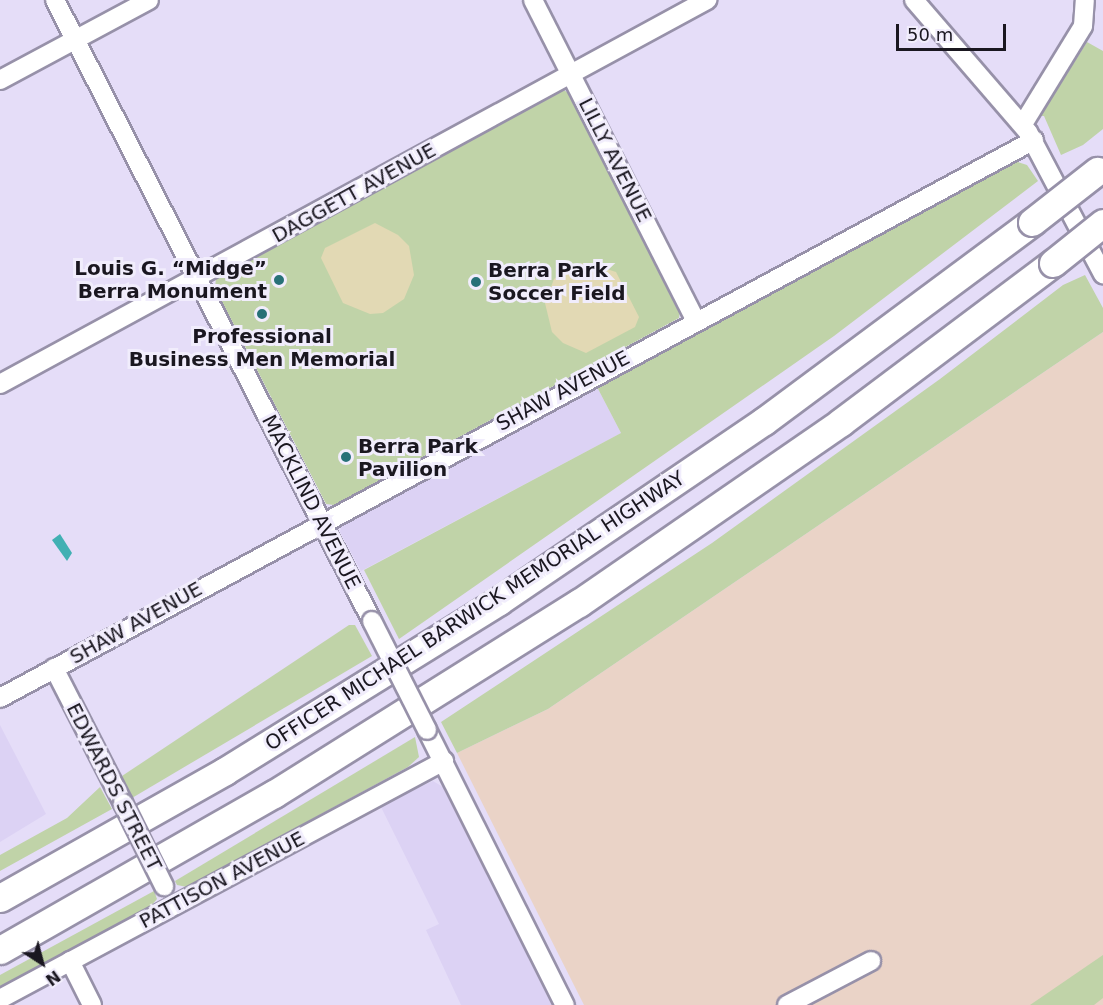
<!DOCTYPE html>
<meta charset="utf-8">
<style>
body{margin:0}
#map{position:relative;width:1103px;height:1005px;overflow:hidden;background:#e5ddf8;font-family:"DejaVu Sans",sans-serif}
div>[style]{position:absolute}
.built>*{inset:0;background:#dcd2f4}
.industrial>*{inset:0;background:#ead3c7}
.green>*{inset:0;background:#c0d3a8}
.sand>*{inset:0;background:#e2d9b4}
.water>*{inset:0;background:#41b0b3}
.roads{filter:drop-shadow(2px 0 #9791a9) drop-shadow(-2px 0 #9791a9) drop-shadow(0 2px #9791a9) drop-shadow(0 -2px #9791a9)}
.minor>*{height:18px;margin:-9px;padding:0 9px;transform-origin:9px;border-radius:9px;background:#fff}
.highway>*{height:27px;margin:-13.5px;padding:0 13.5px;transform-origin:13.5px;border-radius:13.5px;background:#fff}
.bridges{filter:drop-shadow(2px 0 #9791a9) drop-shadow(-2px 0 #9791a9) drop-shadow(0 2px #9791a9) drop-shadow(0 -2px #9791a9)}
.minor-bridge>*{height:18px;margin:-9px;padding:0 9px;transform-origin:9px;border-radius:9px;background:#fff}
.highway-bridge>*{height:27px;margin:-13.5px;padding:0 13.5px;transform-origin:13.5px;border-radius:13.5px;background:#fff}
.dots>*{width:16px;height:16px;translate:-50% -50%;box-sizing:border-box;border:3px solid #f1edfc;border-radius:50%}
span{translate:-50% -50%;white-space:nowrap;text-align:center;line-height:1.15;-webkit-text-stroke:6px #f1edfc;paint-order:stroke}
.street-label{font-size:20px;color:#1a1720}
.poi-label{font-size:20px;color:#1a1720;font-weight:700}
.right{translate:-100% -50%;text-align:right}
.left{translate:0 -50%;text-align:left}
.north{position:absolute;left:12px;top:933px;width:60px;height:60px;-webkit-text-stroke:4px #f1edfc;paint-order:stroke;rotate:144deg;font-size:16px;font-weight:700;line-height:24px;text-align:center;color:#1a1720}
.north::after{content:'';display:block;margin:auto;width:21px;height:27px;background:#1a1720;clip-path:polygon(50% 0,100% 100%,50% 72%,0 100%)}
.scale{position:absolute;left:896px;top:24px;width:110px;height:27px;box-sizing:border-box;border:3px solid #1a1720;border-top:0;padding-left:8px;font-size:18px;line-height:21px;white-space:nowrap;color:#1a1720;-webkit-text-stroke:4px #f1edfc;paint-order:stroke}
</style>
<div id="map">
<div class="built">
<div style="clip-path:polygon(596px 385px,621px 433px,361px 571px,340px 532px,342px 523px)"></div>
<div style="clip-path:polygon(0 725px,46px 814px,0 842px)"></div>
<div style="clip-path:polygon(433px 781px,443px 787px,556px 1005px,461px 1005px,426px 930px,439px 924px,380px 805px)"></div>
</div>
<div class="industrial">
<div style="clip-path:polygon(1103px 332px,1103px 1005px,584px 1005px,457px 753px,548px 709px)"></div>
</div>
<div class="green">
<div style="clip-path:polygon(1087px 42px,1103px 51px,1103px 129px,1083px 145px,1061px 155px,1044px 116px,1040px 116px)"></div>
<div style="clip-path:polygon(564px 90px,571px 95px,680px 310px,679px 318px,334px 505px,326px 504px,215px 288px,216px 278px)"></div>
<div style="clip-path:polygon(1014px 161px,1027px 165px,1038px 181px,834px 336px,399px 639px,364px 570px,621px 433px,596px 385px)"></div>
<div style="clip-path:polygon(1085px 275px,1103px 308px,1103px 332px,548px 709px,457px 753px,441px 722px,712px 543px,940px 379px,1063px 285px)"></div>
<div style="clip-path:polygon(349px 625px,355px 625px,372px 656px,132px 798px,122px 776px)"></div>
<div style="clip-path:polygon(415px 737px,419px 757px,408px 767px,187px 887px,177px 885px,175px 881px)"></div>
<div style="clip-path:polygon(100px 787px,112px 809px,0 871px,0 855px,67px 818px)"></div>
<div style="clip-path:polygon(154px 891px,157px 899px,151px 906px,0 988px,0 975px)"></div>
<div style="clip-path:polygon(1103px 955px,1103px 998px,1094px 1005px,1030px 1005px)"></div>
</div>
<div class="sand">
<div style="clip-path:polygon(375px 223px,398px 235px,409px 246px,414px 275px,404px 299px,383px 313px,370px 314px,343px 303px,321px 258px,325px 248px)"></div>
<div style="clip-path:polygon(588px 263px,616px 272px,639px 317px,635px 327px,586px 353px,563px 343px,552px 332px,545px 303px,554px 279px,575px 264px)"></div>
</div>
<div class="water">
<div style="clip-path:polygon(60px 534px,72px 553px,67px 561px,52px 540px)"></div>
</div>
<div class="roads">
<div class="minor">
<div style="left:55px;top:0;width:697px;rotate:62.96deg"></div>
<div style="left:533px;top:0;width:359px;rotate:63.1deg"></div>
<div style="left:914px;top:0;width:174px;rotate:49.2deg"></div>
<div style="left:1028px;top:132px;width:161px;rotate:62.2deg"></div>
<div style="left:0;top:80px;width:169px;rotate:-28.2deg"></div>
<div style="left:1023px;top:124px;width:115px;rotate:-58.5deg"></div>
<div style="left:1083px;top:26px;width:26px;rotate:-86deg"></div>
<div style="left:0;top:384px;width:805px;rotate:-28.51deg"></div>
<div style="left:54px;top:668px;width:152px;rotate:62.9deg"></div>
<div style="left:0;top:698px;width:1175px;rotate:-28.35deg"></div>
<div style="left:427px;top:730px;width:308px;rotate:63.4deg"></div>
<div style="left:70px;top:961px;width:49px;rotate:63.4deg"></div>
<div style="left:0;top:999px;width:504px;rotate:-28.19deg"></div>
<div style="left:787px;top:1005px;width:95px;rotate:-27.6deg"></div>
</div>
<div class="highway">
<div style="left:0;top:898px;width:258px;rotate:-29.4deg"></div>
<div style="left:225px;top:771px;width:322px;rotate:-31.8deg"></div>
<div style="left:499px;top:601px;width:320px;rotate:-34.2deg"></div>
<div style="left:764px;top:421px;width:334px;rotate:-36.6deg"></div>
<div style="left:0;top:950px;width:315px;rotate:-29.7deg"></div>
<div style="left:274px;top:794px;width:360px;rotate:-32.1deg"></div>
<div style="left:579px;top:603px;width:318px;rotate:-34.6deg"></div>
<div style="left:841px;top:422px;width:265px;rotate:-36.9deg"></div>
</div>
</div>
<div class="bridges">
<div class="minor-bridge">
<div style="left:372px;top:621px;width:122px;rotate:63.2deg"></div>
<div style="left:123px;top:803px;width:93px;rotate:63.7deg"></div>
</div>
<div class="highway-bridge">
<div style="left:1032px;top:222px;width:83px;rotate:-38.1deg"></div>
<div style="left:1053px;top:263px;width:64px;rotate:-38.7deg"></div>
</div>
</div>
<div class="dots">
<div style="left:279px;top:280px;background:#277177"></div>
<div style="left:476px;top:282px;background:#277177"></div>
<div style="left:262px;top:314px;background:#277177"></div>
<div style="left:346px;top:457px;background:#277177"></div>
</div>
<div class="street-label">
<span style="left:615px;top:160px;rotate:63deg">LILLY AVENUE</span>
<span style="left:354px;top:193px;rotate:-29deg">DAGGETT AVENUE</span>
<span style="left:563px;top:391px;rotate:-28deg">SHAW AVENUE</span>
<span style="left:311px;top:502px;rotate:63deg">MACKLIND AVENUE</span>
<span style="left:475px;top:611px;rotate:-33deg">OFFICER MICHAEL BARWICK MEMORIAL HIGHWAY</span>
<span style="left:136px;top:623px;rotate:-29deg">SHAW AVENUE</span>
<span style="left:114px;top:787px;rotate:63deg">EDWARDS STREET</span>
<span style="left:222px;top:880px;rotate:-28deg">PATTISON AVENUE</span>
</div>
<div class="poi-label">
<span class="right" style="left:267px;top:280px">Louis G. “Midge”<br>Berra Monument</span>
<span class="left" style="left:488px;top:282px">Berra Park<br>Soccer Field</span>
<span style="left:262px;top:348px">Professional<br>Business Men Memorial</span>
<span class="left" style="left:358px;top:458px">Berra Park<br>Pavilion</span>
</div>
<div class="north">N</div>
<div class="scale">50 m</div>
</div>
